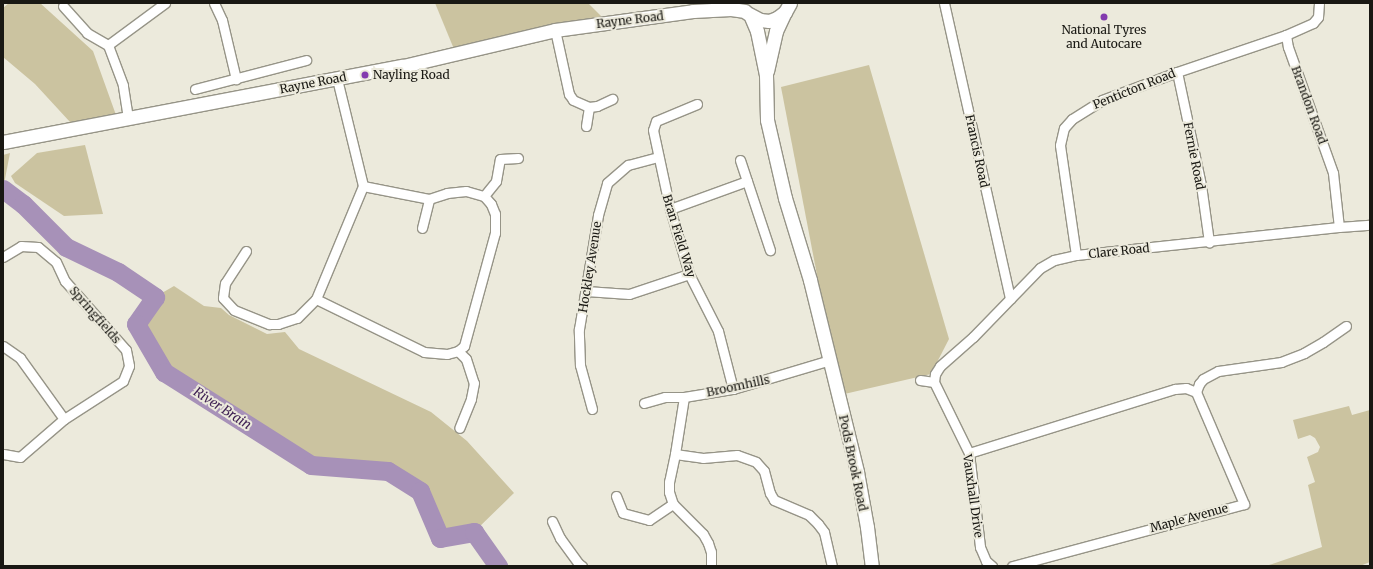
<!DOCTYPE html>
<style>
body{margin:0}
#map{position:relative;width:1373px;height:569px;overflow:hidden;background:#eceadc;font-family:Merriweather,serif}
div>[style]{position:absolute}
.green>*{inset:0;background:#cbc3a0}
.river>*{height:19px;margin:-9.5px;padding:0 9.5px;transform-origin:9.5px;border-radius:9.5px;background:#a791b8}
.roads{filter:drop-shadow(1px 0 #969487) drop-shadow(-1px 0 #969487) drop-shadow(0 1px #969487) drop-shadow(0 -1px #969487)}
.street>*{height:9px;margin:-4.5px;padding:0 4.5px;transform-origin:4.5px;border-radius:4.5px;background:#fff}
.secondary>*{height:13px;margin:-6.5px;padding:0 6.5px;transform-origin:6.5px;border-radius:6.5px;background:#fff}
.dots>*{width:11px;height:11px;translate:-50% -50%;box-sizing:border-box;border:2px solid #eceadc;border-radius:50%}
span{translate:-50% -50%;white-space:nowrap;text-align:center;line-height:1.15;-webkit-text-stroke:4px #eceadc;paint-order:stroke}
.street-label{font-size:12px;color:#191813}
.poi-label{font-size:12px;color:#191813}
.left{translate:0 -50%;text-align:left}
.water-label{font-size:13px;color:#422456;font-style:italic}
.frame{position:absolute;inset:0;border:4px solid #191813;pointer-events:none}
</style>
<div id="map">
<div class="green">
<div style="clip-path:polygon(9px 3px,40px 3px,93px 51px,116px 115px,70px 122px,35px 84px,3px 57px,3px 8px)"></div>
<div style="clip-path:polygon(435px 3px,588px 3px,607px 22px,456px 54px)"></div>
<div style="clip-path:polygon(869px 65px,949px 339px,931px 374px,840px 395px,781px 87px)"></div>
<div style="clip-path:polygon(85px 145px,103px 214px,64px 216px,15px 183px,11px 176px,37px 153px)"></div>
<div style="clip-path:polygon(10px 153px,4px 184px,3px 155px)"></div>
<div style="clip-path:polygon(174px 286px,204px 306px,221px 308px,229px 315px,267px 334px,285px 332px,299px 349px,431px 412px,467px 441px,514px 493px,474px 532px,440px 538px,420px 491px,388px 471px,311px 465px,164px 372px,136px 324px,155px 297px)"></div>
<div style="clip-path:polygon(1349px 406px,1352px 415px,1370px 410px,1370px 562px,1360px 566px,1266px 566px,1322px 547px,1308px 485px,1315px 482px,1307px 457px,1318px 452px,1320px 447px,1315px 438px,1310px 435px,1298px 439px,1293px 420px)"></div>
</div>
<div class="river">
<div style="left:3px;top:189px;width:25px;rotate:37deg"></div>
<div style="left:23px;top:204px;width:61px;rotate:45deg"></div>
<div style="left:66px;top:247px;width:58px;rotate:25.7deg"></div>
<div style="left:118px;top:272px;width:45px;rotate:34deg"></div>
<div style="left:155px;top:297px;width:33px;rotate:125deg"></div>
<div style="left:136px;top:324px;width:56px;rotate:59.7deg"></div>
<div style="left:164px;top:372px;width:174px;rotate:32.3deg"></div>
<div style="left:311px;top:465px;width:77px;rotate:4.5deg"></div>
<div style="left:388px;top:471px;width:38px;rotate:32deg"></div>
<div style="left:420px;top:491px;width:51px;rotate:66.9deg"></div>
<div style="left:440px;top:538px;width:35px;rotate:-10deg"></div>
<div style="left:474px;top:532px;width:42px;rotate:54.8deg"></div>
</div>
<div class="roads">
<div class="street">
<div style="left:214px;top:3px;width:19px;rotate:65deg"></div>
<div style="left:222px;top:20px;width:61px;rotate:76.7deg"></div>
<div style="left:944px;top:3px;width:303px;rotate:77.4deg"></div>
<div style="left:1319px;top:3px;width:14px;rotate:94deg"></div>
<div style="left:1318px;top:17px;width:8px;rotate:130deg"></div>
<div style="left:1313px;top:23px;width:30px;rotate:156deg"></div>
<div style="left:1286px;top:35px;width:12px;rotate:81deg"></div>
<div style="left:1288px;top:47px;width:134px;rotate:70.3deg"></div>
<div style="left:1333px;top:173px;width:54px;rotate:83.7deg"></div>
<div style="left:63px;top:6px;width:36px;rotate:48deg"></div>
<div style="left:87px;top:33px;width:24px;rotate:30deg"></div>
<div style="left:555px;top:30px;width:66px;rotate:77.7deg"></div>
<div style="left:569px;top:94px;width:7px;rotate:56deg"></div>
<div style="left:573px;top:100px;width:17px;rotate:24deg"></div>
<div style="left:589px;top:107px;width:8px;rotate:-7deg"></div>
<div style="left:597px;top:106px;width:17px;rotate:-25deg"></div>
<div style="left:1177px;top:72px;width:116px;rotate:78deg"></div>
<div style="left:1201px;top:185px;width:58px;rotate:82deg"></div>
<div style="left:337px;top:79px;width:110px;rotate:76.3deg"></div>
<div style="left:363px;top:186px;width:122px;rotate:112.6deg"></div>
<div style="left:316px;top:299px;width:120px;rotate:26.1deg"></div>
<div style="left:424px;top:352px;width:23px;rotate:5deg"></div>
<div style="left:447px;top:354px;width:11px;rotate:-15deg"></div>
<div style="left:458px;top:351px;width:8px;rotate:-40deg"></div>
<div style="left:464px;top:346px;width:117px;rotate:-74.7deg"></div>
<div style="left:495px;top:233px;width:19px;rotate:-90deg"></div>
<div style="left:495px;top:214px;width:11px;rotate:-112deg"></div>
<div style="left:491px;top:204px;width:11px;rotate:-131deg"></div>
<div style="left:484px;top:196px;width:19px;rotate:-51deg"></div>
<div style="left:496px;top:181px;width:22px;rotate:-80deg"></div>
<div style="left:500px;top:159px;width:18px;rotate:-3deg"></div>
<div style="left:195px;top:89px;width:115px;rotate:-14.6deg"></div>
<div style="left:697px;top:104px;width:44px;rotate:157.5deg"></div>
<div style="left:656px;top:121px;width:9px;rotate:108deg"></div>
<div style="left:653px;top:130px;width:81px;rotate:77.9deg"></div>
<div style="left:670px;top:209px;width:68px;rotate:73.7deg"></div>
<div style="left:689px;top:274px;width:64px;rotate:63deg"></div>
<div style="left:718px;top:331px;width:60px;rotate:75.5deg"></div>
<div style="left:128px;top:118px;width:33px;rotate:-99deg"></div>
<div style="left:123px;top:85px;width:43px;rotate:-110.6deg"></div>
<div style="left:108px;top:45px;width:71px;rotate:-36.4deg"></div>
<div style="left:586px;top:126px;width:19px;rotate:-81deg"></div>
<div style="left:740px;top:160px;width:95px;rotate:71.6deg"></div>
<div style="left:363px;top:186px;width:67px;rotate:11.1deg"></div>
<div style="left:429px;top:199px;width:19px;rotate:-18deg"></div>
<div style="left:447px;top:193px;width:19px;rotate:-6deg"></div>
<div style="left:466px;top:191px;width:19px;rotate:16deg"></div>
<div style="left:670px;top:209px;width:82px;rotate:-20deg"></div>
<div style="left:422px;top:228px;width:30px;rotate:-76deg"></div>
<div style="left:246px;top:251px;width:38px;rotate:123deg"></div>
<div style="left:225px;top:283px;width:15px;rotate:98deg"></div>
<div style="left:223px;top:298px;width:16px;rotate:47deg"></div>
<div style="left:234px;top:310px;width:38px;rotate:22deg"></div>
<div style="left:269px;top:324px;width:9px"></div>
<div style="left:278px;top:324px;width:20px;rotate:-18deg"></div>
<div style="left:297px;top:318px;width:27px;rotate:-45deg"></div>
<div style="left:1076px;top:255px;width:111px;rotate:-98.3deg"></div>
<div style="left:1060px;top:145px;width:17px;rotate:-77deg"></div>
<div style="left:1064px;top:128px;width:12px;rotate:-48deg"></div>
<div style="left:1072px;top:119px;width:36px;rotate:-32deg"></div>
<div style="left:1102px;top:100px;width:80px;rotate:-20.5deg"></div>
<div style="left:1177px;top:72px;width:115px;rotate:-18.7deg"></div>
<div style="left:3px;top:257px;width:21px;rotate:-31deg"></div>
<div style="left:21px;top:246px;width:17px;rotate:3deg"></div>
<div style="left:38px;top:247px;width:23px;rotate:40deg"></div>
<div style="left:56px;top:262px;width:21px;rotate:65deg"></div>
<div style="left:65px;top:281px;width:92px;rotate:48.5deg"></div>
<div style="left:126px;top:350px;width:16px;rotate:79deg"></div>
<div style="left:129px;top:366px;width:16px;rotate:112deg"></div>
<div style="left:123px;top:381px;width:70px;rotate:147.2deg"></div>
<div style="left:64px;top:419px;width:58px;rotate:139.2deg"></div>
<div style="left:20px;top:457px;width:17px;rotate:-170deg"></div>
<div style="left:586px;top:291px;width:43px;rotate:4deg"></div>
<div style="left:629px;top:294px;width:63px;rotate:-18.4deg"></div>
<div style="left:3px;top:346px;width:21px;rotate:35deg"></div>
<div style="left:20px;top:358px;width:75px;rotate:54.2deg"></div>
<div style="left:458px;top:351px;width:11px;rotate:45deg"></div>
<div style="left:466px;top:359px;width:25px;rotate:72deg"></div>
<div style="left:474px;top:383px;width:16px;rotate:101deg"></div>
<div style="left:471px;top:399px;width:31px;rotate:112deg"></div>
<div style="left:920px;top:380px;width:14px;rotate:8deg"></div>
<div style="left:934px;top:382px;width:8px;rotate:-83deg"></div>
<div style="left:935px;top:374px;width:9px;rotate:-58deg"></div>
<div style="left:940px;top:366px;width:44px;rotate:-41.3deg"></div>
<div style="left:973px;top:337px;width:96px;rotate:-45.8deg"></div>
<div style="left:1040px;top:268px;width:16px;rotate:-30deg"></div>
<div style="left:1054px;top:260px;width:23px;rotate:-13deg"></div>
<div style="left:1076px;top:255px;width:264px;rotate:-6.1deg"></div>
<div style="left:1339px;top:227px;width:31px;rotate:-4deg"></div>
<div style="left:934px;top:382px;width:79px;rotate:63.8deg"></div>
<div style="left:969px;top:453px;width:95px;rotate:83.3deg"></div>
<div style="left:980px;top:547px;width:15px;rotate:67deg"></div>
<div style="left:986px;top:561px;width:8px;rotate:40deg"></div>
<div style="left:1196px;top:392px;width:9px;rotate:-69deg"></div>
<div style="left:1199px;top:384px;width:6px;rotate:-51deg"></div>
<div style="left:1203px;top:379px;width:17px;rotate:-28deg"></div>
<div style="left:1218px;top:371px;width:64px;rotate:-8.1deg"></div>
<div style="left:1281px;top:362px;width:25px;rotate:-21deg"></div>
<div style="left:1304px;top:353px;width:22px;rotate:-30deg"></div>
<div style="left:1323px;top:342px;width:28px;rotate:-35deg"></div>
<div style="left:684px;top:397px;width:58px;rotate:99deg"></div>
<div style="left:675px;top:454px;width:29px;rotate:102deg"></div>
<div style="left:669px;top:482px;width:10px;rotate:90deg"></div>
<div style="left:669px;top:492px;width:13px;rotate:72deg"></div>
<div style="left:673px;top:504px;width:42px;rotate:45deg"></div>
<div style="left:703px;top:534px;width:10px;rotate:61deg"></div>
<div style="left:708px;top:543px;width:9px;rotate:72deg"></div>
<div style="left:711px;top:552px;width:14px;rotate:90deg"></div>
<div style="left:644px;top:403px;width:22px;rotate:-16deg"></div>
<div style="left:665px;top:397px;width:19px"></div>
<div style="left:684px;top:397px;width:50px;rotate:-9.3deg"></div>
<div style="left:733px;top:389px;width:101px;rotate:-16.6deg"></div>
<div style="left:592px;top:409px;width:46px;rotate:-105.3deg"></div>
<div style="left:580px;top:365px;width:36px;rotate:-92deg"></div>
<div style="left:579px;top:329px;width:116px;rotate:-80.5deg"></div>
<div style="left:598px;top:215px;width:33px;rotate:-74deg"></div>
<div style="left:607px;top:183px;width:28px;rotate:-41deg"></div>
<div style="left:628px;top:165px;width:31px;rotate:-15deg"></div>
<div style="left:969px;top:453px;width:216px;rotate:-17.3deg"></div>
<div style="left:1175px;top:389px;width:11px;rotate:-5deg"></div>
<div style="left:1186px;top:388px;width:11px;rotate:22deg"></div>
<div style="left:1196px;top:392px;width:122px;rotate:66.8deg"></div>
<div style="left:1244px;top:504px;width:240px;rotate:165deg"></div>
<div style="left:675px;top:454px;width:28px;rotate:8deg"></div>
<div style="left:703px;top:458px;width:34px;rotate:-5deg"></div>
<div style="left:737px;top:455px;width:20px;rotate:20deg"></div>
<div style="left:756px;top:462px;width:12px;rotate:48deg"></div>
<div style="left:764px;top:471px;width:23px;rotate:75deg"></div>
<div style="left:770px;top:493px;width:8px;rotate:60deg"></div>
<div style="left:774px;top:500px;width:38px;rotate:23deg"></div>
<div style="left:809px;top:515px;width:13px;rotate:45deg"></div>
<div style="left:818px;top:524px;width:10px;rotate:53deg"></div>
<div style="left:824px;top:532px;width:35px;rotate:77deg"></div>
<div style="left:616px;top:496px;width:18px;rotate:68deg"></div>
<div style="left:623px;top:513px;width:27px;rotate:15deg"></div>
<div style="left:649px;top:520px;width:29px;rotate:-34deg"></div>
<div style="left:552px;top:521px;width:19px;rotate:65deg"></div>
<div style="left:560px;top:538px;width:31px;rotate:54deg"></div>
<div style="left:578px;top:563px;width:5px;rotate:37deg"></div>
</div>
<div class="secondary">
<div style="left:747px;top:13px;width:15px;rotate:28deg"></div>
<div style="left:760px;top:20px;width:9px;rotate:6deg"></div>
<div style="left:769px;top:21px;width:9px;rotate:-21deg"></div>
<div style="left:777px;top:18px;width:10px;rotate:-37deg"></div>
<div style="left:785px;top:12px;width:10px;rotate:-61deg"></div>
<div style="left:751px;top:17px;width:15px;rotate:67deg"></div>
<div style="left:757px;top:31px;width:45px;rotate:78.4deg"></div>
<div style="left:766px;top:75px;width:45px;rotate:88.7deg"></div>
<div style="left:767px;top:120px;width:80px;rotate:77deg"></div>
<div style="left:785px;top:198px;width:86px;rotate:73deg"></div>
<div style="left:810px;top:280px;width:198px;rotate:76.2deg"></div>
<div style="left:857px;top:472px;width:56px;rotate:79.7deg"></div>
<div style="left:867px;top:527px;width:39px;rotate:83deg"></div>
<div style="left:767px;top:71px;width:41px;rotate:-77.3deg"></div>
<div style="left:776px;top:31px;width:21px;rotate:-65deg"></div>
<div style="left:3px;top:142px;width:407px;rotate:-10.8deg"></div>
<div style="left:403px;top:66px;width:156px;rotate:-13.3deg"></div>
<div style="left:555px;top:30px;width:139px;rotate:-7.8deg"></div>
<div style="left:693px;top:11px;width:38px;rotate:-3deg"></div>
<div style="left:731px;top:9px;width:14px;rotate:8deg"></div>
</div>
</div>
<div class="dots">
<div style="left:1104px;top:17px;background:#833bae"></div>
<div style="left:365px;top:75px;background:#833bae"></div>
</div>
<div class="street-label">
<span style="left:630px;top:20px;rotate:-7deg">Rayne Road</span>
<span style="left:313px;top:83px;rotate:-11deg">Rayne Road</span>
<span style="left:1134px;top:89px;rotate:-22deg">Penticton Road</span>
<span style="left:1309px;top:105px;rotate:70deg">Brandon Road</span>
<span style="left:977px;top:151px;rotate:78deg">Francis Road</span>
<span style="left:1194px;top:156px;rotate:79deg">Fernie Road</span>
<span style="left:679px;top:236px;rotate:73deg">Bran Field Way</span>
<span style="left:1119px;top:251px;rotate:-6deg">Clare Road</span>
<span style="left:590px;top:267px;rotate:-81deg">Hockley Avenue</span>
<span style="left:95px;top:315px;rotate:49deg">Springfields</span>
<span style="left:738px;top:386px;rotate:-12deg">Broomhills</span>
<span style="left:853px;top:463px;rotate:78deg">Pods Brook Road</span>
<span style="left:973px;top:496px;rotate:82deg">Vauxhall Drive</span>
<span style="left:1189px;top:518px;rotate:-15deg">Maple Avenue</span>
</div>
<div class="poi-label">
<span style="left:1104px;top:37px">National Tyres<br>and Autocare</span>
<span class="left" style="left:373px;top:75px">Nayling Road</span>
</div>
<div class="water-label">
<span style="left:222px;top:409px;rotate:33deg">River Brain</span>
</div>
<div class="frame"></div>
</div>
